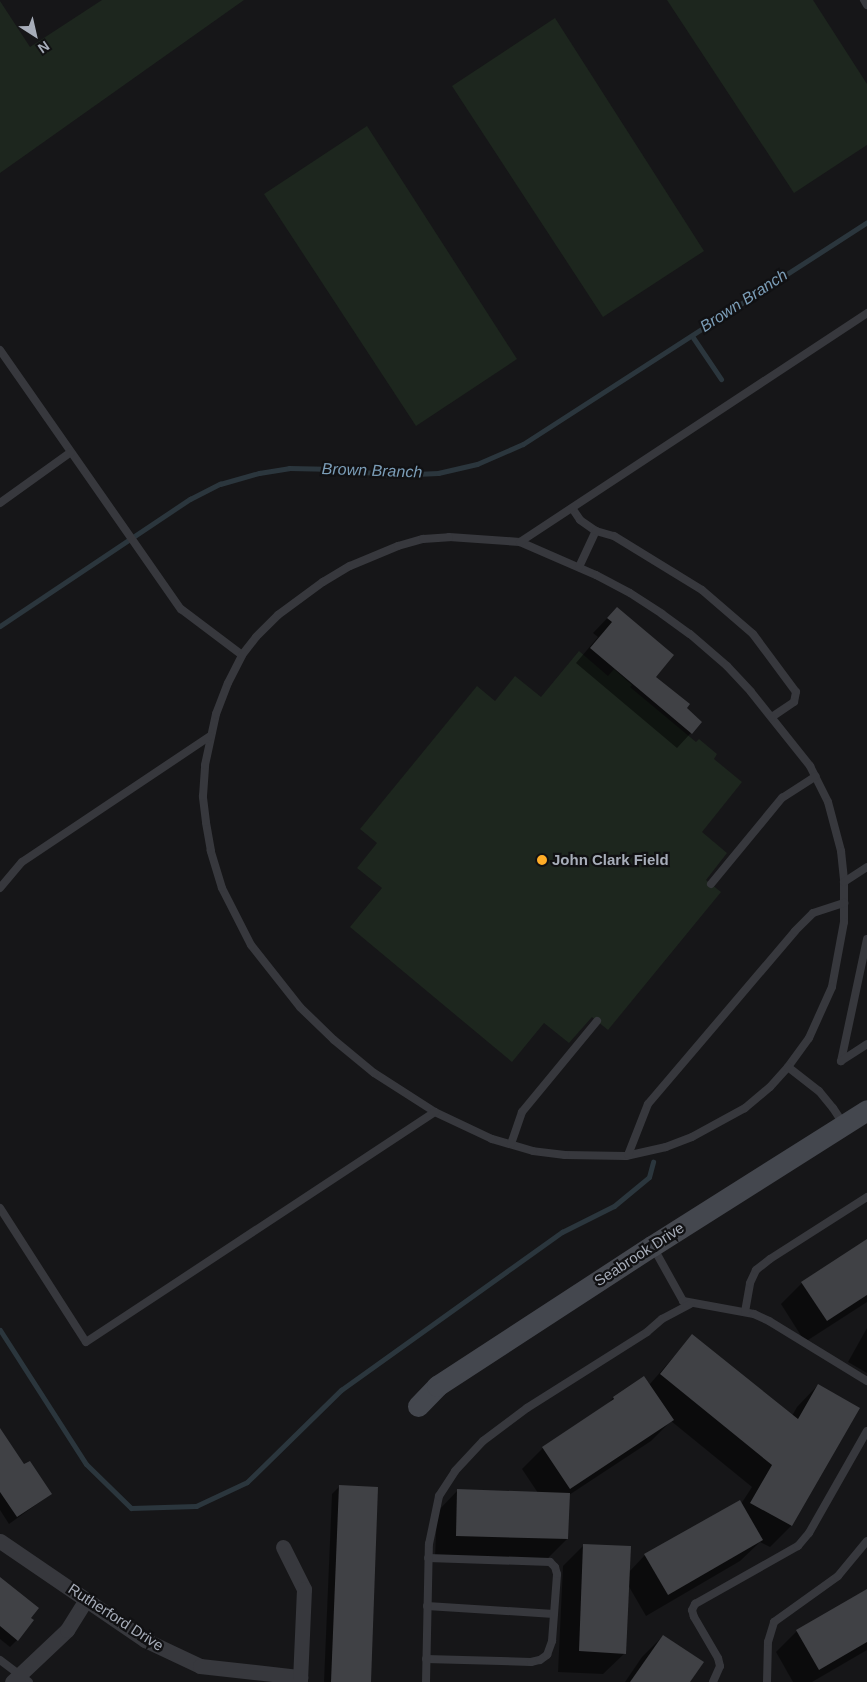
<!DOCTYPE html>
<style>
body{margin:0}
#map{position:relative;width:867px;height:1682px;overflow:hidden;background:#161618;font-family:Arial,sans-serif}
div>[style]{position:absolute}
.green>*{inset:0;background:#1d261e}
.shadow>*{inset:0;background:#0007}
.stream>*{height:5px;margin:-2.5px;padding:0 2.5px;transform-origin:2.5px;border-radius:2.5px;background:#2b363d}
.building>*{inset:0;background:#404145}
.lane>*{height:8px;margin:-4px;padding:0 4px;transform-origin:4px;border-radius:4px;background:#37383d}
.street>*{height:15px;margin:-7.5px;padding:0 7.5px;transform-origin:7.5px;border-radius:7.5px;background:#37383d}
.secondary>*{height:21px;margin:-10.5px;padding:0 10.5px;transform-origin:10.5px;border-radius:10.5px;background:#44474e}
.dots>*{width:14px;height:14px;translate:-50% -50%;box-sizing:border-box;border:2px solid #111113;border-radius:50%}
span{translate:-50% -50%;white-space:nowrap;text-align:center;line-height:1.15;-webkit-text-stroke:4.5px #111113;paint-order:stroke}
.poi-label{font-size:15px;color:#a7adb9;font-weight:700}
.left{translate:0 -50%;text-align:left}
.street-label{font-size:15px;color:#a7adb9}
.water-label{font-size:16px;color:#7b9db7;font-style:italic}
.north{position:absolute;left:10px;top:10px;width:50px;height:50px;-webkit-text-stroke:4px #111113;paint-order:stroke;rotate:145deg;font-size:14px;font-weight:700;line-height:20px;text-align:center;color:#a7adb9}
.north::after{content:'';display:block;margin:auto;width:18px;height:22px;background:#a7adb9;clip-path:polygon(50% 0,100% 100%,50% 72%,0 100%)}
</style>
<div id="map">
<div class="green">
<div style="clip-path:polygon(102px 0,244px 0,0 173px,0 1px,30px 47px)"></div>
<div style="clip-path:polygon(667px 0,813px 0,867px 84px,867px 145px,794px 193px)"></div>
<div style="clip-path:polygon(555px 18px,704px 251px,603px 317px,452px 86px)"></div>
<div style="clip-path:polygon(367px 126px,517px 359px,416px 426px,264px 194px)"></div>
<div style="clip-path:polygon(579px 651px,608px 676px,614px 669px,632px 685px,630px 687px,696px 742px,699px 739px,717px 754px,714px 759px,742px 782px,702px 832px,727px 853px,706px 880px,721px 892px,608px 1030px,592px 1017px,569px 1043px,544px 1023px,512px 1062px,350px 927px,382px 888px,357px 868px,377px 843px,360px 829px,477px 686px,495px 701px,515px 676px,541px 697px)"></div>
</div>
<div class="shadow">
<div style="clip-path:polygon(617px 608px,654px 677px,701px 722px,677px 748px,576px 663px,598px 637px,593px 633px)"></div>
<div style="clip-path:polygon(867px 1241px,867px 1302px,805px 1342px,781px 1304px,802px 1283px)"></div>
<div style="clip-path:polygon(867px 1328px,867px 1373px,848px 1362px)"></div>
<div style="clip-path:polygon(692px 1336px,792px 1416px,797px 1407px,818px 1385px,858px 1408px,791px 1526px,770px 1547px,760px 1542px,740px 1561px,646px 1616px,628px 1585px,625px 1653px,603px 1674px,558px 1672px,563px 1566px,584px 1545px,629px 1572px,645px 1555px,739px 1501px,741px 1504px,752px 1487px,671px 1421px,651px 1441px,569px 1495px,567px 1539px,546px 1560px,435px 1557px,437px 1512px,458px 1490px,538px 1493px,522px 1469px,543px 1448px,604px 1408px,613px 1398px,649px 1385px)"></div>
<div style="clip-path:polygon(0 1430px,24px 1466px,51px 1494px,9px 1524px,0 1510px)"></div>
<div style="clip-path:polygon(339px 1487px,370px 1682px,324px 1682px,332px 1494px)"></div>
<div style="clip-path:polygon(0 1578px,17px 1640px,10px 1647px,0 1639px)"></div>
<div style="clip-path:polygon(867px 1591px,867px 1650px,812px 1682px,793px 1682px,776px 1652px,797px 1631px)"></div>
<div style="clip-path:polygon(663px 1636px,689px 1682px,625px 1682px,642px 1657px)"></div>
</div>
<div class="stream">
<div style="left:692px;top:336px;width:52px;rotate:56deg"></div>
<div style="left:0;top:626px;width:229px;rotate:-33.8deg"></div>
<div style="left:190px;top:499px;width:34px;rotate:-27deg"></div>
<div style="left:220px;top:484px;width:41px;rotate:-15.8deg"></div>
<div style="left:259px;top:473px;width:30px;rotate:-9deg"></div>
<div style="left:289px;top:468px;width:48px;rotate:1.2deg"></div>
<div style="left:337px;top:469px;width:56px;rotate:6.1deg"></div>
<div style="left:393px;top:475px;width:45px;rotate:-2.5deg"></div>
<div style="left:438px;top:473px;width:40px;rotate:-13deg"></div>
<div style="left:477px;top:464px;width:50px;rotate:-23.5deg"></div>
<div style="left:523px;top:444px;width:409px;rotate:-32.8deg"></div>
<div style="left:0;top:1330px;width:159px;rotate:57.3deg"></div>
<div style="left:86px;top:1464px;width:63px;rotate:44.4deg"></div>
<div style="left:131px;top:1508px;width:65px;rotate:-1.8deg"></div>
<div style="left:196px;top:1506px;width:56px;rotate:-25.2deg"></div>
<div style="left:247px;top:1482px;width:132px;rotate:-44.4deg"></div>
<div style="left:341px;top:1390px;width:272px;rotate:-35.6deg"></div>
<div style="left:562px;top:1232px;width:58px;rotate:-26.6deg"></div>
<div style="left:614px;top:1206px;width:45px;rotate:-39.6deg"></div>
<div style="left:649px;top:1177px;width:16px;rotate:-75deg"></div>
</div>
<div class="building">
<div style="clip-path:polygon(617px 607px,674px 655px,656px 677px,690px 704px,687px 708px,702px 722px,692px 734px,590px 648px,612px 622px,607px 618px)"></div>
<div style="clip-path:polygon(867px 1239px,867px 1295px,827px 1321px,801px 1282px)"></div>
<div style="clip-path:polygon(692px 1334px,798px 1419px,818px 1384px,860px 1408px,792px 1526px,750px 1503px,772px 1465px,660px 1374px)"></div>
<div style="clip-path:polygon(644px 1376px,674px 1420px,570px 1489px,542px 1447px,614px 1399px,613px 1397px)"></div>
<div style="clip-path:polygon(0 1428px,24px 1464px,30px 1461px,52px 1494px,17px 1517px,0 1492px)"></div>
<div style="clip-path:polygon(339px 1485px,378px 1487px,371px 1682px,331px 1682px)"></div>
<div style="clip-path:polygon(457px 1489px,570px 1493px,568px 1539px,456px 1536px)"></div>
<div style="clip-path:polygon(740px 1500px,763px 1540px,668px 1595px,644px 1554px)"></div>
<div style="clip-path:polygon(583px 1544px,631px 1546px,626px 1654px,579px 1651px)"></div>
<div style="clip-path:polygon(0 1577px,39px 1608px,31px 1618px,34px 1620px,18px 1641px,0 1626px)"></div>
<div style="clip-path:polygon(867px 1589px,867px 1642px,819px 1670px,796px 1630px)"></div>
<div style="clip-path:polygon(663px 1635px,704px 1662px,690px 1682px,630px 1682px)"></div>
</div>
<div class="lane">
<div style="left:864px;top:0;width:6px;rotate:59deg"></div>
<div style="left:0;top:350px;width:316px;rotate:55.1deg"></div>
<div style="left:181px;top:609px;width:76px;rotate:37deg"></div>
<div style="left:0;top:503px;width:87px;rotate:-35.7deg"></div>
<div style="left:572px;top:508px;width:14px;rotate:56deg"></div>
<div style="left:580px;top:520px;width:19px;rotate:35deg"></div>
<div style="left:449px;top:537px;width:71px;rotate:4deg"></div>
<div style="left:520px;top:542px;width:83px;rotate:23.5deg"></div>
<div style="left:596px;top:575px;width:38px;rotate:28deg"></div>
<div style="left:630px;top:593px;width:38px;rotate:33deg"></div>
<div style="left:662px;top:614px;width:34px;rotate:36deg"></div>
<div style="left:690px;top:634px;width:49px;rotate:40.9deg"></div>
<div style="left:727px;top:666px;width:35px;rotate:47deg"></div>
<div style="left:751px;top:692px;width:95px;rotate:51.4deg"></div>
<div style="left:810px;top:766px;width:40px;rotate:63.4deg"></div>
<div style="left:828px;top:802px;width:51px;rotate:75.1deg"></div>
<div style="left:841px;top:851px;width:31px;rotate:84deg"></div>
<div style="left:844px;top:882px;width:40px;rotate:90deg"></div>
<div style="left:844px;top:922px;width:66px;rotate:100.5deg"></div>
<div style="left:832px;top:987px;width:56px;rotate:114.3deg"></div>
<div style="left:809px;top:1038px;width:36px;rotate:126deg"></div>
<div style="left:788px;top:1067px;width:27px;rotate:132deg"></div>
<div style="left:770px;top:1087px;width:33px;rotate:140deg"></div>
<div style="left:745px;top:1108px;width:60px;rotate:151.3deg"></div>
<div style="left:692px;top:1137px;width:28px;rotate:159deg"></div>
<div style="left:666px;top:1147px;width:41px;rotate:167.3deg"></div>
<div style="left:626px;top:1156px;width:61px;rotate:-179.1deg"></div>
<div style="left:565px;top:1155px;width:32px;rotate:-173deg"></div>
<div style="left:533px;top:1151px;width:43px;rotate:-163.7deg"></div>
<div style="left:492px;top:1139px;width:63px;rotate:-154.7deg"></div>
<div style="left:435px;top:1112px;width:72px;rotate:-147.4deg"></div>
<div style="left:374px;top:1073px;width:52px;rotate:-140.5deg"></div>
<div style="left:334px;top:1040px;width:47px;rotate:-135.9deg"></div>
<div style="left:300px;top:1007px;width:79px;rotate:-128.3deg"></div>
<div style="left:251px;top:945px;width:64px;rotate:-117deg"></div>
<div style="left:222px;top:888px;width:39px;rotate:-107deg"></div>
<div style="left:211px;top:851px;width:29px;rotate:-100deg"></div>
<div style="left:206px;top:822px;width:26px;rotate:-97deg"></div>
<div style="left:203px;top:796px;width:31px;rotate:-86deg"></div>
<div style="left:205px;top:765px;width:52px;rotate:-77.8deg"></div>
<div style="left:216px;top:714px;width:33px;rotate:-69deg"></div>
<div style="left:228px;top:683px;width:31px;rotate:-63deg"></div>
<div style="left:242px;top:655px;width:23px;rotate:-52deg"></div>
<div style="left:256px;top:637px;width:31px;rotate:-45deg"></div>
<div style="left:278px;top:615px;width:56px;rotate:-36.3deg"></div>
<div style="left:323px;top:582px;width:31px;rotate:-31deg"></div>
<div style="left:350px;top:566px;width:52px;rotate:-22.6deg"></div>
<div style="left:398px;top:546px;width:26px;rotate:-16deg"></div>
<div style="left:423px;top:539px;width:26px;rotate:-4deg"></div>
<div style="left:520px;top:542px;width:416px;rotate:-33.4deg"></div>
<div style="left:579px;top:567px;width:40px;rotate:-65deg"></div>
<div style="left:596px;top:531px;width:19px;rotate:16deg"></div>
<div style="left:614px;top:536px;width:103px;rotate:31.5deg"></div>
<div style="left:702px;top:590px;width:67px;rotate:40.8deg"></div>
<div style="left:753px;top:634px;width:72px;rotate:53.4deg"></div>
<div style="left:796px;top:692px;width:10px;rotate:101deg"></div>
<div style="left:794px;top:702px;width:27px;rotate:146deg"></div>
<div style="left:844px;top:882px;width:27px;rotate:-33deg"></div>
<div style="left:711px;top:884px;width:112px;rotate:-50.5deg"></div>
<div style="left:782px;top:798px;width:40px;rotate:-32.9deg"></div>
<div style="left:0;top:888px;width:34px;rotate:-50deg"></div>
<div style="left:22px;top:862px;width:226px;rotate:-33.8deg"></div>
<div style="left:867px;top:939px;width:125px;rotate:102deg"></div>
<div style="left:841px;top:1061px;width:31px;rotate:-33deg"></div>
<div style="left:788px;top:1067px;width:39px;rotate:38deg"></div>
<div style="left:819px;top:1091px;width:22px;rotate:51deg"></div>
<div style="left:833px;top:1108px;width:20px;rotate:57deg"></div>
<div style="left:511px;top:1144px;width:34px;rotate:-71deg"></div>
<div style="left:522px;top:1112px;width:118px;rotate:-50.5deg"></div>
<div style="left:628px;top:1155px;width:55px;rotate:-68.6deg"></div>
<div style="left:648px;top:1104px;width:227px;rotate:-49.6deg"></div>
<div style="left:795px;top:931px;width:25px;rotate:-45deg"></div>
<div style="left:813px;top:913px;width:33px;rotate:-18deg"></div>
<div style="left:0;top:1208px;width:159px;rotate:57.3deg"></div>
<div style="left:86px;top:1342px;width:418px;rotate:-33.4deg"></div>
<div style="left:653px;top:1247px;width:62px;rotate:60.9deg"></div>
<div style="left:683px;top:1301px;width:72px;rotate:10.4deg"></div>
<div style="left:754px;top:1314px;width:17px;rotate:25deg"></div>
<div style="left:769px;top:1321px;width:115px;rotate:31.5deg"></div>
<div style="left:745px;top:1312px;width:29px;rotate:-80deg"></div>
<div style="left:750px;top:1283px;width:14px;rotate:-65deg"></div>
<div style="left:756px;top:1270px;width:18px;rotate:-38deg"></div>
<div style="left:770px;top:1259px;width:115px;rotate:-32.6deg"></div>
<div style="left:427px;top:1606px;width:127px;rotate:3.6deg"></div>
<div style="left:426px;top:1659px;width:105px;rotate:1.6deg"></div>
<div style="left:531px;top:1662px;width:9px;rotate:-13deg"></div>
<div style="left:540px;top:1660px;width:9px;rotate:-36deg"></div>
<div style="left:547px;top:1655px;width:15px;rotate:-70deg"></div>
<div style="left:552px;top:1641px;width:67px;rotate:-85.7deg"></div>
<div style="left:557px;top:1574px;width:7px;rotate:-106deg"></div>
<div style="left:555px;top:1567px;width:7px;rotate:-135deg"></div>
<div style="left:550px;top:1562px;width:122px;rotate:-178.1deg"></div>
<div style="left:0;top:1660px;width:36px;rotate:37deg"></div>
<div style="left:426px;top:1682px;width:138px;rotate:-88.8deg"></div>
<div style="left:429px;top:1544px;width:49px;rotate:-78.2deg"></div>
<div style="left:439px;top:1496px;width:30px;rotate:-57deg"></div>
<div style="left:455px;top:1471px;width:41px;rotate:-47deg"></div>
<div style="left:483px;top:1441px;width:55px;rotate:-36.9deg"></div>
<div style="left:527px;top:1408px;width:142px;rotate:-32.3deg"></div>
<div style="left:647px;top:1332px;width:20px;rotate:-41deg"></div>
<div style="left:662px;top:1319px;width:32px;rotate:-28deg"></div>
<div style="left:713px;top:1682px;width:17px;rotate:-66deg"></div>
<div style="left:720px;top:1666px;width:8px;rotate:-104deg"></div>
<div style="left:718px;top:1658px;width:48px;rotate:-120.3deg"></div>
<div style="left:694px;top:1617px;width:7px;rotate:-106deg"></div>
<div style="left:692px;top:1610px;width:7px;rotate:-63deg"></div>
<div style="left:695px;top:1604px;width:118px;rotate:-29.4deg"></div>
<div style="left:798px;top:1546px;width:17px;rotate:-50deg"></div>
<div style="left:809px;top:1533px;width:117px;rotate:-60.4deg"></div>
<div style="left:767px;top:1682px;width:40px;rotate:-88.6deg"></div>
<div style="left:768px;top:1642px;width:21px;rotate:-73deg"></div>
<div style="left:774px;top:1622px;width:79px;rotate:-35.7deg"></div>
<div style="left:838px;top:1576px;width:45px;rotate:-50.4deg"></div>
</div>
<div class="street">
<div style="left:0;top:1541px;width:176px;rotate:34.3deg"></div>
<div style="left:145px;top:1640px;width:61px;rotate:25.3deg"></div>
<div style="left:200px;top:1666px;width:101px;rotate:6.3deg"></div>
<div style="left:283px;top:1547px;width:47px;rotate:63.4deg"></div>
<div style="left:304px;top:1589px;width:93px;rotate:92.5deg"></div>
<div style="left:12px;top:1682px;width:76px;rotate:-43.4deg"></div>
<div style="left:67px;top:1630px;width:36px;rotate:-58deg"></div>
</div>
<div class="secondary">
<div style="left:418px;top:1406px;width:28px;rotate:-46deg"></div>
<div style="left:437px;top:1386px;width:257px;rotate:-33.1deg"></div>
<div style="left:652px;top:1246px;width:254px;rotate:-32.3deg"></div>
</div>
<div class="dots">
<div style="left:542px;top:860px;background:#ffad27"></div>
</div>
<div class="poi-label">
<span class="left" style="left:552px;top:860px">John Clark Field</span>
</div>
<div class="street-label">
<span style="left:639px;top:1254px;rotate:-33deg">Seabrook Drive</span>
<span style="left:116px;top:1617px;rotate:33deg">Rutherford Drive</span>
</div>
<div class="water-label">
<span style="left:744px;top:301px;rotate:-33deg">Brown Branch</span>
<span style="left:372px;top:471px;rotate:2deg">Brown Branch</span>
</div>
<div class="north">N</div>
</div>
